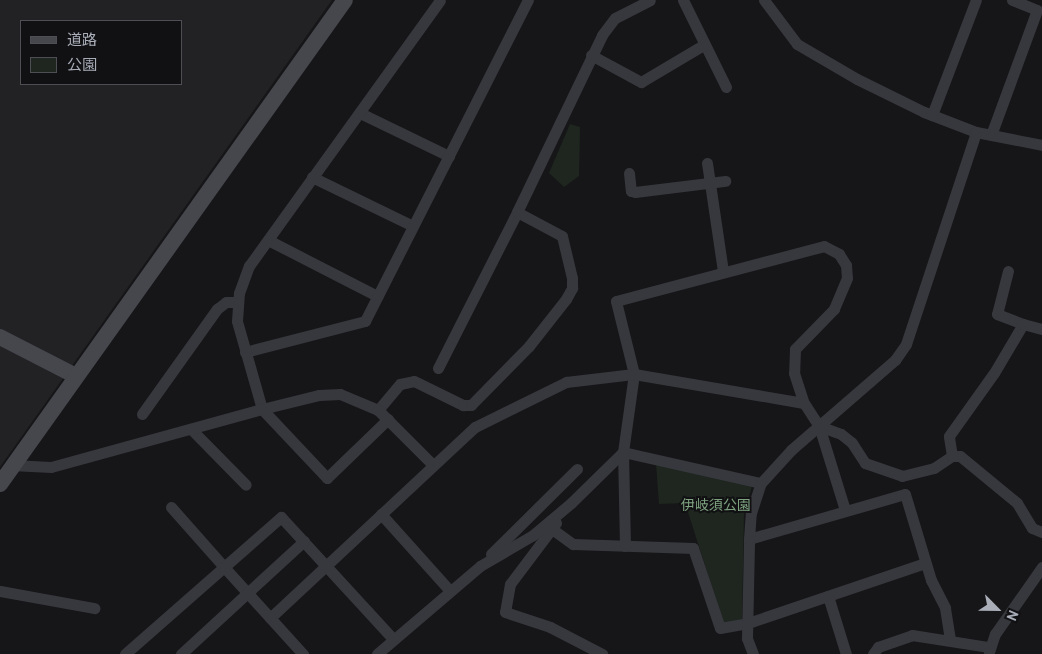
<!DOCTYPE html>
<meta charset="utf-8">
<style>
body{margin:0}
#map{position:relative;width:1042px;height:654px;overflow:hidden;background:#161618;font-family:Overpass,"Noto Sans JP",sans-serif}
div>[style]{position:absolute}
.built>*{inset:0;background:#222225}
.green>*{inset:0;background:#1e261f}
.street>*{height:11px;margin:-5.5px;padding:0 5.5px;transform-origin:5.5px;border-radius:5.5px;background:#37383d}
.secondary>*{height:16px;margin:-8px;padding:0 8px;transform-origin:8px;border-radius:8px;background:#45474d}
span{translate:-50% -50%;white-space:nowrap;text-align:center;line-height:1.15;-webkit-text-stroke:4px #111113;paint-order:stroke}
.park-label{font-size:14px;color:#7fa381}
.legend{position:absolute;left:20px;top:20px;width:162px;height:65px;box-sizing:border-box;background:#111113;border:1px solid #4d4f55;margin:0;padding:6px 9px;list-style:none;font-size:15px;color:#a8adb8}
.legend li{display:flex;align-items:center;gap:10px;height:25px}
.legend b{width:25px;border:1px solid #4d4f55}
.north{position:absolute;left:972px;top:584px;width:50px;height:50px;-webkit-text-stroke:4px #111113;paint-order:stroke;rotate:113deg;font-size:14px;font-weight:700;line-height:20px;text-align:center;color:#a8adb8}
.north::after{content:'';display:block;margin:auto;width:18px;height:22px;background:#a8adb8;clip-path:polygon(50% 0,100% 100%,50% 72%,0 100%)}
</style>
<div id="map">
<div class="built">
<div style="clip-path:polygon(evenodd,0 0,332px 0,0 467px,0 0,21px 21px,181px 21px,181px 84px,21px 84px,21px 21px)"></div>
</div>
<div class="green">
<div style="clip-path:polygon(570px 124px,580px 127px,579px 176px,564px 187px,549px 173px)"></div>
<div style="clip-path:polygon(656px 463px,752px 486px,744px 514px,742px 621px,724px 624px,685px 503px,659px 504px)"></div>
</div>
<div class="street">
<div style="left:683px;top:0;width:97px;rotate:63.7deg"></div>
<div style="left:764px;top:0;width:55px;rotate:53.1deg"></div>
<div style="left:797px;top:44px;width:69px;rotate:30.3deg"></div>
<div style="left:857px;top:79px;width:75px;rotate:26.2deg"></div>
<div style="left:924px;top:112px;width:56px;rotate:21deg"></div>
<div style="left:976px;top:132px;width:67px;rotate:11.1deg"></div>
<div style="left:591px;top:55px;width:57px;rotate:28.4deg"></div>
<div style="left:641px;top:82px;width:74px;rotate:-30.7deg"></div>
<div style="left:360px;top:113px;width:99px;rotate:25.8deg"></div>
<div style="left:932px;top:115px;width:123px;rotate:-69.1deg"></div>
<div style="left:991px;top:135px;width:133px;rotate:-69.8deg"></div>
<div style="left:1037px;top:10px;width:27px;rotate:-158deg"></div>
<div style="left:707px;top:163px;width:110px;rotate:81.6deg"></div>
<div style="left:629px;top:173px;width:18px;rotate:84deg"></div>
<div style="left:631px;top:191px;width:4px;rotate:14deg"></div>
<div style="left:635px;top:192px;width:91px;rotate:-7deg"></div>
<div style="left:312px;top:177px;width:112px;rotate:25.9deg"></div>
<div style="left:268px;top:240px;width:123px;rotate:27.2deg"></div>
<div style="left:1008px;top:271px;width:44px;rotate:104.3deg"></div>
<div style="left:997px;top:314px;width:28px;rotate:21deg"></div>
<div style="left:245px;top:352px;width:124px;rotate:-14.5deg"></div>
<div style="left:365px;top:321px;width:360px;rotate:-63.1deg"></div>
<div style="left:438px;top:368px;width:175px;rotate:-63.1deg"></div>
<div style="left:517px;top:212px;width:196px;rotate:-64.3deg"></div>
<div style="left:602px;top:35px;width:21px;rotate:-53deg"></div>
<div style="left:615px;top:18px;width:39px;rotate:-27deg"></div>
<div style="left:378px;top:410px;width:34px;rotate:-50deg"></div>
<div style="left:400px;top:384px;width:14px;rotate:-12deg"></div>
<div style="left:414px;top:381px;width:55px;rotate:26.1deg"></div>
<div style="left:463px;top:405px;width:8px"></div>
<div style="left:471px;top:405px;width:83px;rotate:-45.5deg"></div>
<div style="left:529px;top:346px;width:60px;rotate:-51.8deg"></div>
<div style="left:566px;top:299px;width:13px;rotate:-61deg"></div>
<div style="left:572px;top:288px;width:10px;rotate:-90deg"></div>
<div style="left:572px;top:278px;width:43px;rotate:-103.4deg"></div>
<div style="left:562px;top:236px;width:51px;rotate:-151.9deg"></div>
<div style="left:142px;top:414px;width:129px;rotate:-54.5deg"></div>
<div style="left:217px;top:309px;width:11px;rotate:-38deg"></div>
<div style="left:226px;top:302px;width:11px"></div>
<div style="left:388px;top:419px;width:85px;rotate:136deg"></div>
<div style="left:327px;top:478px;width:95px;rotate:-133.3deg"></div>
<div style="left:262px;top:409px;width:91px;rotate:-105.9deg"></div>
<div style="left:237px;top:321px;width:28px;rotate:-86deg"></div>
<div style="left:239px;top:293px;width:29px;rotate:-70deg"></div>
<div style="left:249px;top:266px;width:327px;rotate:-54.3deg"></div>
<div style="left:819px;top:426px;width:23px;rotate:20deg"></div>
<div style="left:841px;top:434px;width:14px;rotate:39deg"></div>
<div style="left:852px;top:443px;width:24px;rotate:57deg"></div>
<div style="left:865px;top:463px;width:39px;rotate:19deg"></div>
<div style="left:902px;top:476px;width:33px;rotate:-14deg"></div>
<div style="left:934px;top:468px;width:22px;rotate:-34deg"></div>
<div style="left:952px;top:456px;width:8px"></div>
<div style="left:960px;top:456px;width:74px;rotate:39.5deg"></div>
<div style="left:1017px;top:503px;width:29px;rotate:59deg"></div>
<div style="left:1032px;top:528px;width:11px;rotate:22deg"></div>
<div style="left:191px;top:429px;width:78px;rotate:45.5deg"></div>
<div style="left:623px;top:452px;width:141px;rotate:12.7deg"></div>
<div style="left:952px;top:456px;width:20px;rotate:-99deg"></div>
<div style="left:949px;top:436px;width:77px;rotate:-54.5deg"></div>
<div style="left:994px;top:373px;width:57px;rotate:-59.4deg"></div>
<div style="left:1023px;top:324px;width:20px;rotate:15deg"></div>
<div style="left:11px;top:465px;width:40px;rotate:2.9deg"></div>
<div style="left:51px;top:467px;width:219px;rotate:-15.4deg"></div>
<div style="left:262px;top:409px;width:59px;rotate:-13.8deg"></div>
<div style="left:319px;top:395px;width:21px;rotate:-3deg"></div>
<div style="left:340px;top:394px;width:41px;rotate:22.8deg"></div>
<div style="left:378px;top:410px;width:78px;rotate:45deg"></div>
<div style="left:171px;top:507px;width:80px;rotate:48.5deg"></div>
<div style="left:224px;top:567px;width:76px;rotate:-41.3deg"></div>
<div style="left:281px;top:517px;width:166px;rotate:47.4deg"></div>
<div style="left:381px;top:514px;width:103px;rotate:48.1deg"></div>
<div style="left:556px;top:523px;width:76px;rotate:127deg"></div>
<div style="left:510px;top:584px;width:28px;rotate:100deg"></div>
<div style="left:505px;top:612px;width:47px;rotate:18.4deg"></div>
<div style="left:550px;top:627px;width:59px;rotate:27.4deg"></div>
<div style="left:552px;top:529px;width:26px;rotate:36deg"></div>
<div style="left:573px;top:544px;width:120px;rotate:1.9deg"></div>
<div style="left:693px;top:548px;width:84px;rotate:71.4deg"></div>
<div style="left:720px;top:628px;width:28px;rotate:-10deg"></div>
<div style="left:748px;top:623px;width:187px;rotate:-18.7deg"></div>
<div style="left:749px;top:539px;width:162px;rotate:-16.1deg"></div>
<div style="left:905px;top:494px;width:90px;rotate:73.2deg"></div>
<div style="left:931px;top:580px;width:31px;rotate:63deg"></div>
<div style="left:945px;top:608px;width:31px;rotate:81deg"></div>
<div style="left:625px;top:546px;width:94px;rotate:-91.2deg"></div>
<div style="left:623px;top:452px;width:79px;rotate:-82deg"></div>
<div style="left:634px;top:374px;width:75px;rotate:-103.9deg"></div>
<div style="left:616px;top:301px;width:215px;rotate:-14.8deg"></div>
<div style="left:824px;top:246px;width:17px;rotate:28deg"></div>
<div style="left:839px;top:254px;width:13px;rotate:58deg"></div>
<div style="left:846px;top:265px;width:13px;rotate:86deg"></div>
<div style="left:847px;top:278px;width:34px;rotate:113deg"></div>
<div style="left:834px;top:309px;width:56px;rotate:134.3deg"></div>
<div style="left:795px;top:349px;width:24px;rotate:92deg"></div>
<div style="left:794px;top:373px;width:32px;rotate:72deg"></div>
<div style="left:804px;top:403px;width:27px;rotate:57deg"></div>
<div style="left:819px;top:426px;width:88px;rotate:72.8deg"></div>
<div style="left:491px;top:554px;width:121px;rotate:-44.7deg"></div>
<div style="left:0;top:591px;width:96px;rotate:10.3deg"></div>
<div style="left:828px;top:596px;width:61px;rotate:72.8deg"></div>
<div style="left:270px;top:618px;width:280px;rotate:-43deg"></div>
<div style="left:475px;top:427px;width:102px;rotate:-26.3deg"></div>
<div style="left:566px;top:382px;width:68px;rotate:-6.7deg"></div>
<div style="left:634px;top:374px;width:172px;rotate:9.7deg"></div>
<div style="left:989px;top:652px;width:19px;rotate:-72deg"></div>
<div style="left:995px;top:634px;width:82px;rotate:-55deg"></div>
<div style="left:125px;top:654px;width:132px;rotate:-41.3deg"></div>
<div style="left:224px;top:567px;width:118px;rotate:47.8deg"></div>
<div style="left:181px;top:654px;width:167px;rotate:-42.6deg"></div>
<div style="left:377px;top:654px;width:135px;rotate:-40.5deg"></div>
<div style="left:480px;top:566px;width:61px;rotate:-30.3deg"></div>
<div style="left:533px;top:535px;width:50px;rotate:-40.1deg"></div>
<div style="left:571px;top:503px;width:73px;rotate:-44.4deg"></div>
<div style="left:753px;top:654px;width:17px;rotate:-111deg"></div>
<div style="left:747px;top:638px;width:99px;rotate:-88.8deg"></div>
<div style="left:749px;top:539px;width:26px;rotate:-86deg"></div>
<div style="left:751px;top:513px;width:32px;rotate:-72deg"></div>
<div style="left:761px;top:483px;width:45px;rotate:-47.7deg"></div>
<div style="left:791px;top:450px;width:138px;rotate:-40.9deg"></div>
<div style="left:895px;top:360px;width:19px;rotate:-55deg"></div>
<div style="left:906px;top:344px;width:223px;rotate:-71.7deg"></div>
<div style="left:873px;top:654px;width:9px;rotate:-54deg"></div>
<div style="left:878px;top:647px;width:36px;rotate:-19deg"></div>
<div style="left:912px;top:635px;width:78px;rotate:8.9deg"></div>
</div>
<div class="secondary">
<div style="left:0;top:337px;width:85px;rotate:27.2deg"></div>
<div style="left:0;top:484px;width:594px;rotate:-54.52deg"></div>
</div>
<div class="park-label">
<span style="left:716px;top:507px">伊岐須公園</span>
</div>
<ul class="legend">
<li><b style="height:6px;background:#45474d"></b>道路</li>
<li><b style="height:14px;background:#1e261f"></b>公園</li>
</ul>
<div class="north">N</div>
</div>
